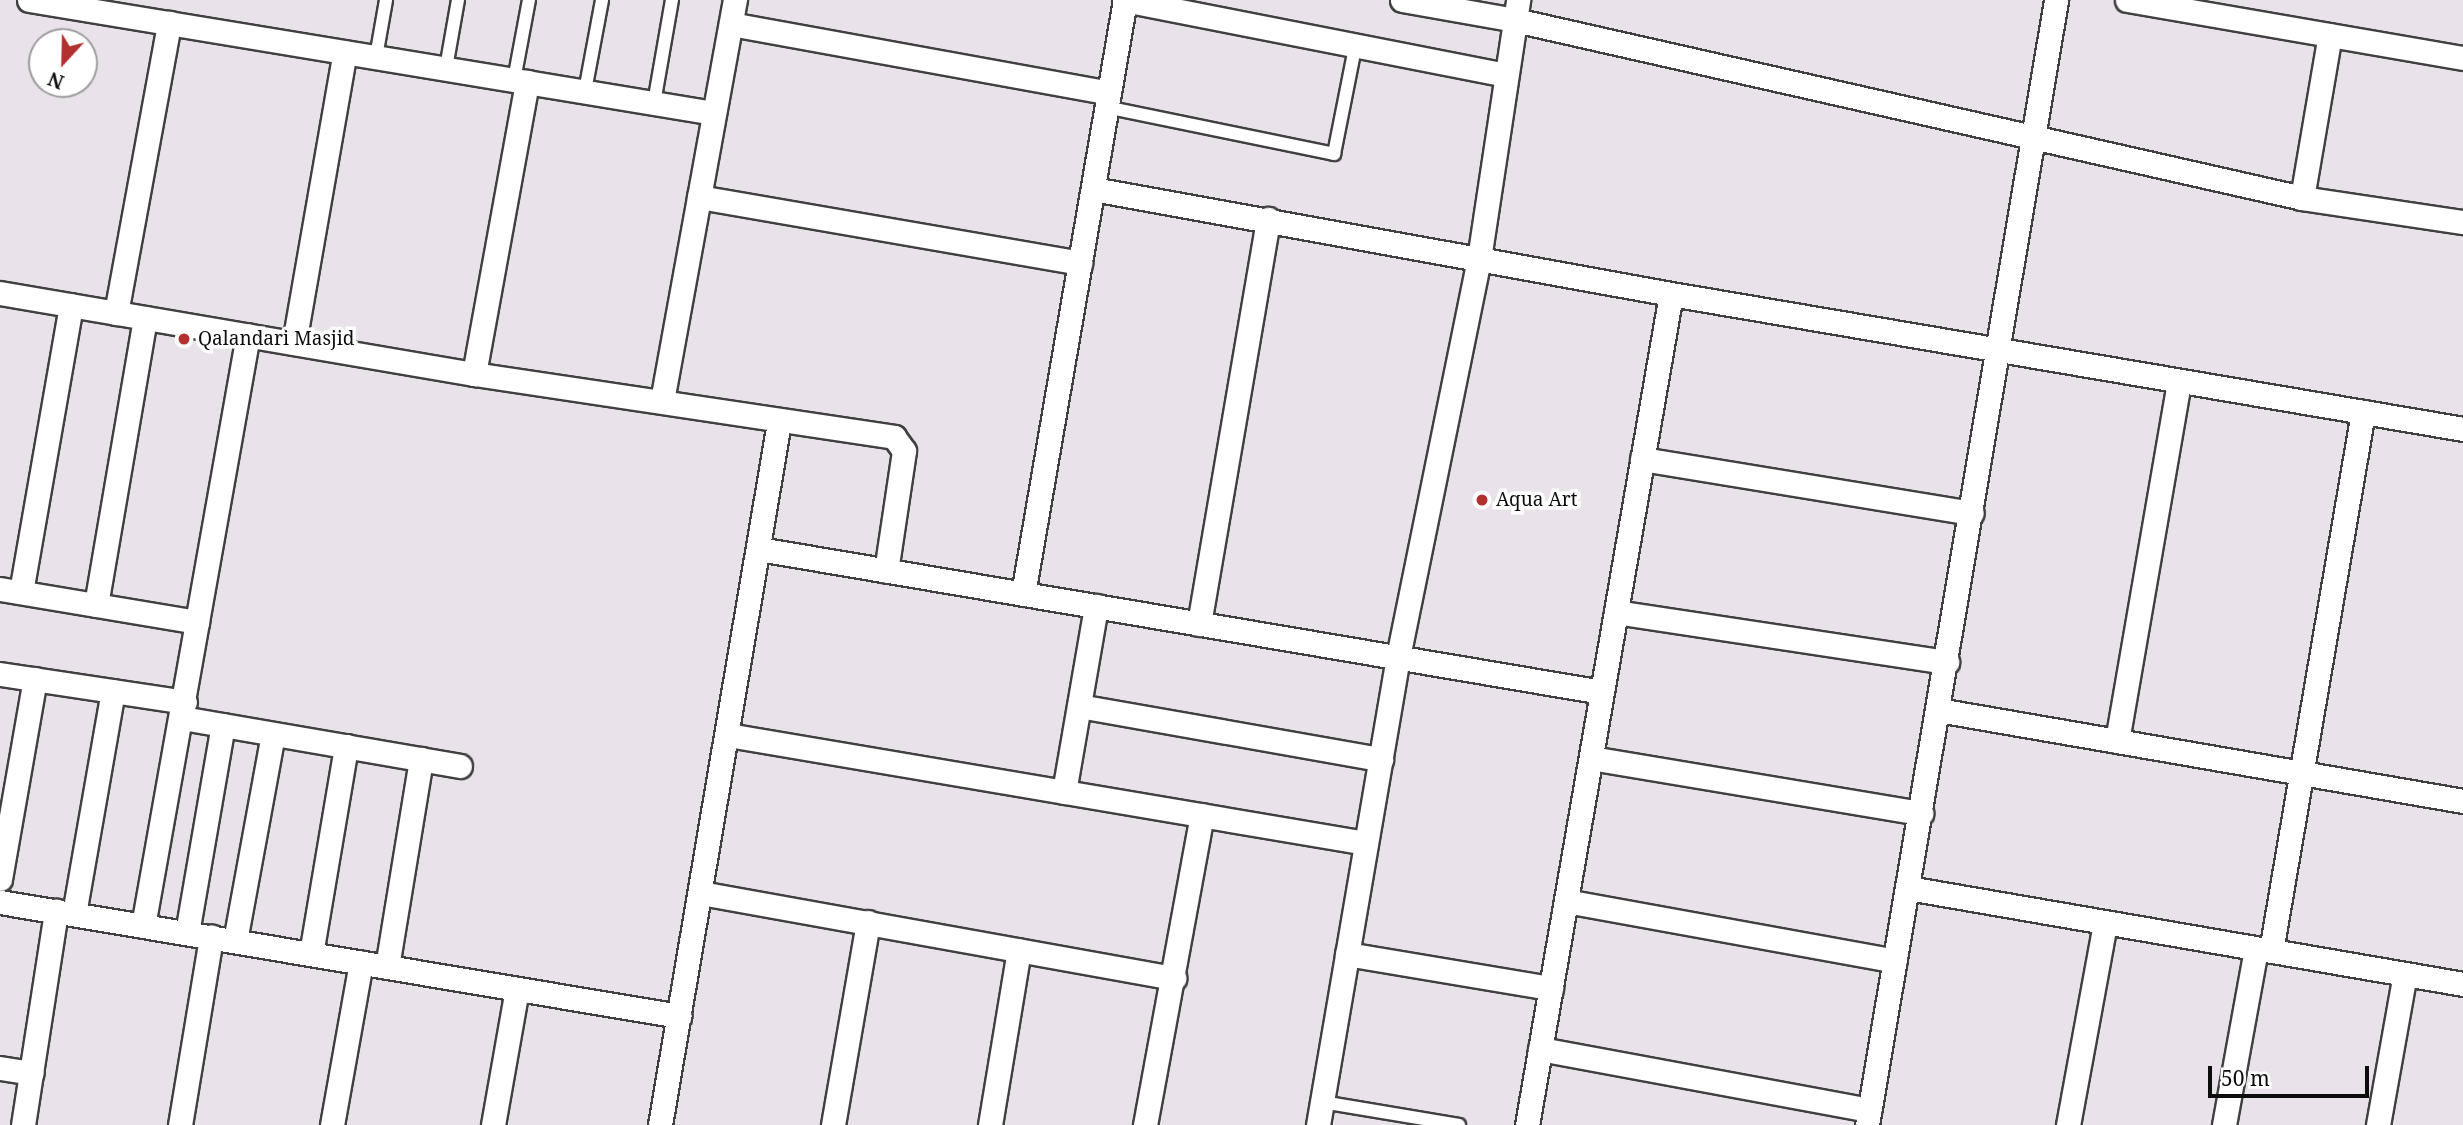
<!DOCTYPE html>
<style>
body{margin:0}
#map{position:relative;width:2463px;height:1125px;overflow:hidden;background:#fefbee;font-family:"Noto Serif",serif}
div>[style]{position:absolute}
.industrial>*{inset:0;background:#eae2eb}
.roads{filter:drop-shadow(2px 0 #404040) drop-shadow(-2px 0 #404040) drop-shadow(0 2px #404040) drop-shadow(0 -2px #404040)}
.lane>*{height:12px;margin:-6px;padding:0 6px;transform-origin:6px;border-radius:6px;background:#fff}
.street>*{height:23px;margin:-11.5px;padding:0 11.5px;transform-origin:11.5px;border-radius:11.5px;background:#fff}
.dots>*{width:19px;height:19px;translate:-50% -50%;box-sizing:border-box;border:4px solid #fff;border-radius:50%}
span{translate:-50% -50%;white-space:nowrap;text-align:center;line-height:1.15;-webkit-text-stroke:7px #fff;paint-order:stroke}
.poi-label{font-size:19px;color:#0d0d0d}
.left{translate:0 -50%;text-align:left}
.north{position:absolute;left:28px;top:28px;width:70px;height:70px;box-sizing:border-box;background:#fff;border:2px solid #9e9e9e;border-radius:50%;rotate:202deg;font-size:19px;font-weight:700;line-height:28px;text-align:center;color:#0d0d0d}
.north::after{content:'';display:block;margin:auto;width:24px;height:32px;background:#b23030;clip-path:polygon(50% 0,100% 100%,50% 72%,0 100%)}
.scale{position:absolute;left:2208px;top:1066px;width:161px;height:32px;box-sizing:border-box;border:4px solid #0d0d0d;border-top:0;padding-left:9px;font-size:21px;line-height:24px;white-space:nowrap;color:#0d0d0d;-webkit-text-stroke:5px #fff;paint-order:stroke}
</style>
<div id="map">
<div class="industrial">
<div style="clip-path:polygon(evenodd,0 0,2463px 0,2463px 1125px,0 1125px,0 0,42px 42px,84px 42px,84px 84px,42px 84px,42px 42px)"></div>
</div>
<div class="roads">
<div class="lane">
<div style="left:376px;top:57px;width:58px;rotate:-80deg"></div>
<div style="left:446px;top:68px;width:69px;rotate:-80deg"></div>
<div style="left:514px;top:80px;width:81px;rotate:-79.4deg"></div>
<div style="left:585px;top:91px;width:93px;rotate:-79.4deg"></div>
<div style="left:654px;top:103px;width:105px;rotate:-80.1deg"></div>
<div style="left:1106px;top:107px;width:233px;rotate:11.6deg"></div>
<div style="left:1334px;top:154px;width:113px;rotate:-78.8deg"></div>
<div style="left:1322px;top:1102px;width:139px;rotate:9.5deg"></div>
</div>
<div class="street">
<div style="left:29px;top:0;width:694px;rotate:9.37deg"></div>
<div style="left:1124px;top:0;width:388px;rotate:11.1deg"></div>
<div style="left:1402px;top:0;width:115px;rotate:10deg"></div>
<div style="left:1515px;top:20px;width:807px;rotate:12.74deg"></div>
<div style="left:2302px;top:198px;width:163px;rotate:8.5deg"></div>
<div style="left:2127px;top:0;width:341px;rotate:9.8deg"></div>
<div style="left:731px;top:24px;width:384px;rotate:10.3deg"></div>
<div style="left:1093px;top:189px;width:587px;rotate:10.3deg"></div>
<div style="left:1671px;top:294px;width:803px;rotate:9.67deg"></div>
<div style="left:699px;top:197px;width:387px;rotate:9.8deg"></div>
<div style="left:2302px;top:198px;width:165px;rotate:-80.3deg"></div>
<div style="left:0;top:293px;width:481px;rotate:9.7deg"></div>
<div style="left:474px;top:374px;width:425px;rotate:8.5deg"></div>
<div style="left:894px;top:437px;width:17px;rotate:54deg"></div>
<div style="left:904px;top:451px;width:121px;rotate:98.5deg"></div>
<div style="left:116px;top:313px;width:295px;rotate:-79.6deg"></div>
<div style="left:294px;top:343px;width:295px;rotate:-80.1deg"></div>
<div style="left:474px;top:374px;width:297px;rotate:-79.7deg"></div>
<div style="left:662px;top:401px;width:408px;rotate:-79.7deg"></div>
<div style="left:1642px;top:459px;width:334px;rotate:9.3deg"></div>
<div style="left:759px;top:549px;width:855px;rotate:9.63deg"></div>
<div style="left:0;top:589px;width:200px;rotate:9.5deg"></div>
<div style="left:21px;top:592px;width:291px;rotate:-80.1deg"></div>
<div style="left:1023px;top:594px;width:603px;rotate:-80.26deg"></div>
<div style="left:96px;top:605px;width:291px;rotate:-80.3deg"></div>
<div style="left:1616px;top:612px;width:335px;rotate:8.6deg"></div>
<div style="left:1199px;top:624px;width:411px;rotate:-80.3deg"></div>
<div style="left:0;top:674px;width:187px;rotate:8.6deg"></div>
<div style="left:1079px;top:706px;width:307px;rotate:10deg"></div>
<div style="left:1938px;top:710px;width:533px;rotate:9.83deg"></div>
<div style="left:182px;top:718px;width:282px;rotate:9.8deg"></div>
<div style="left:728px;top:735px;width:647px;rotate:9.61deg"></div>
<div style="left:2117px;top:741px;width:365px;rotate:-80.2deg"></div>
<div style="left:1591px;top:758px;width:335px;rotate:9.5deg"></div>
<div style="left:1064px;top:792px;width:189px;rotate:-80.2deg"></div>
<div style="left:0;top:879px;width:203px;rotate:-80.1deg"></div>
<div style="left:1908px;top:888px;width:563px;rotate:9.81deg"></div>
<div style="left:701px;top:893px;width:481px;rotate:10.2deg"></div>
<div style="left:1566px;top:901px;width:334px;rotate:10.3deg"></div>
<div style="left:0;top:902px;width:689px;rotate:9.53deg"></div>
<div style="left:74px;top:914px;width:226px;rotate:-80.1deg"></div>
<div style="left:143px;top:926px;width:600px;rotate:-79.93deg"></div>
<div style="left:187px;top:933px;width:211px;rotate:-80.2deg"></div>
<div style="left:235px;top:941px;width:210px;rotate:-79.6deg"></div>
<div style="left:2271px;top:951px;width:547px;rotate:-80.31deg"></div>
<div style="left:311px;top:954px;width:211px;rotate:-80.4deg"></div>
<div style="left:1347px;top:954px;width:207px;rotate:9.5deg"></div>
<div style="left:387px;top:967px;width:211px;rotate:-80.7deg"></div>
<div style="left:1540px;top:1049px;width:335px;rotate:10.5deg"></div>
<div style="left:0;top:1068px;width:32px;rotate:9deg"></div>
<div style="left:23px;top:1125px;width:217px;rotate:-81.2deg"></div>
<div style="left:180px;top:1125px;width:191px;rotate:-80.6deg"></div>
<div style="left:332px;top:1125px;width:165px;rotate:-79.9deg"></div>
<div style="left:493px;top:1125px;width:138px;rotate:-80deg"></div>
<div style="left:660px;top:1125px;width:713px;rotate:-80.39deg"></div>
<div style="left:833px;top:1125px;width:206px;rotate:-80.2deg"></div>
<div style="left:990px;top:1125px;width:177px;rotate:-80.6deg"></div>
<div style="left:1145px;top:1125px;width:315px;rotate:-79.6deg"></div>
<div style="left:1318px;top:1125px;width:475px;rotate:-80.3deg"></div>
<div style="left:1398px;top:657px;width:406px;rotate:-78.5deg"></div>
<div style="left:1479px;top:259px;width:262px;rotate:-81.4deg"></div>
<div style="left:1527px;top:1125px;width:843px;rotate:-80.17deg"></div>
<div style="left:1867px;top:1125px;width:1141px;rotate:-80.46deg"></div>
<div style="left:2068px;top:1125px;width:205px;rotate:-79.6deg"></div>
<div style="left:2224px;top:1125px;width:179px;rotate:-79.7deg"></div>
<div style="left:2378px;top:1125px;width:153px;rotate:-79.9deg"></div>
</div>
</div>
<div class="dots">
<div style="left:184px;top:339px;background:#b23030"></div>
<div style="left:1482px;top:500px;background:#b23030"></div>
</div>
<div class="poi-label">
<span class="left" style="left:198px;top:339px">Qalandari Masjid</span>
<span class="left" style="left:1496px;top:500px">Aqua Art</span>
</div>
<div class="north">N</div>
<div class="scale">50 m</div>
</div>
